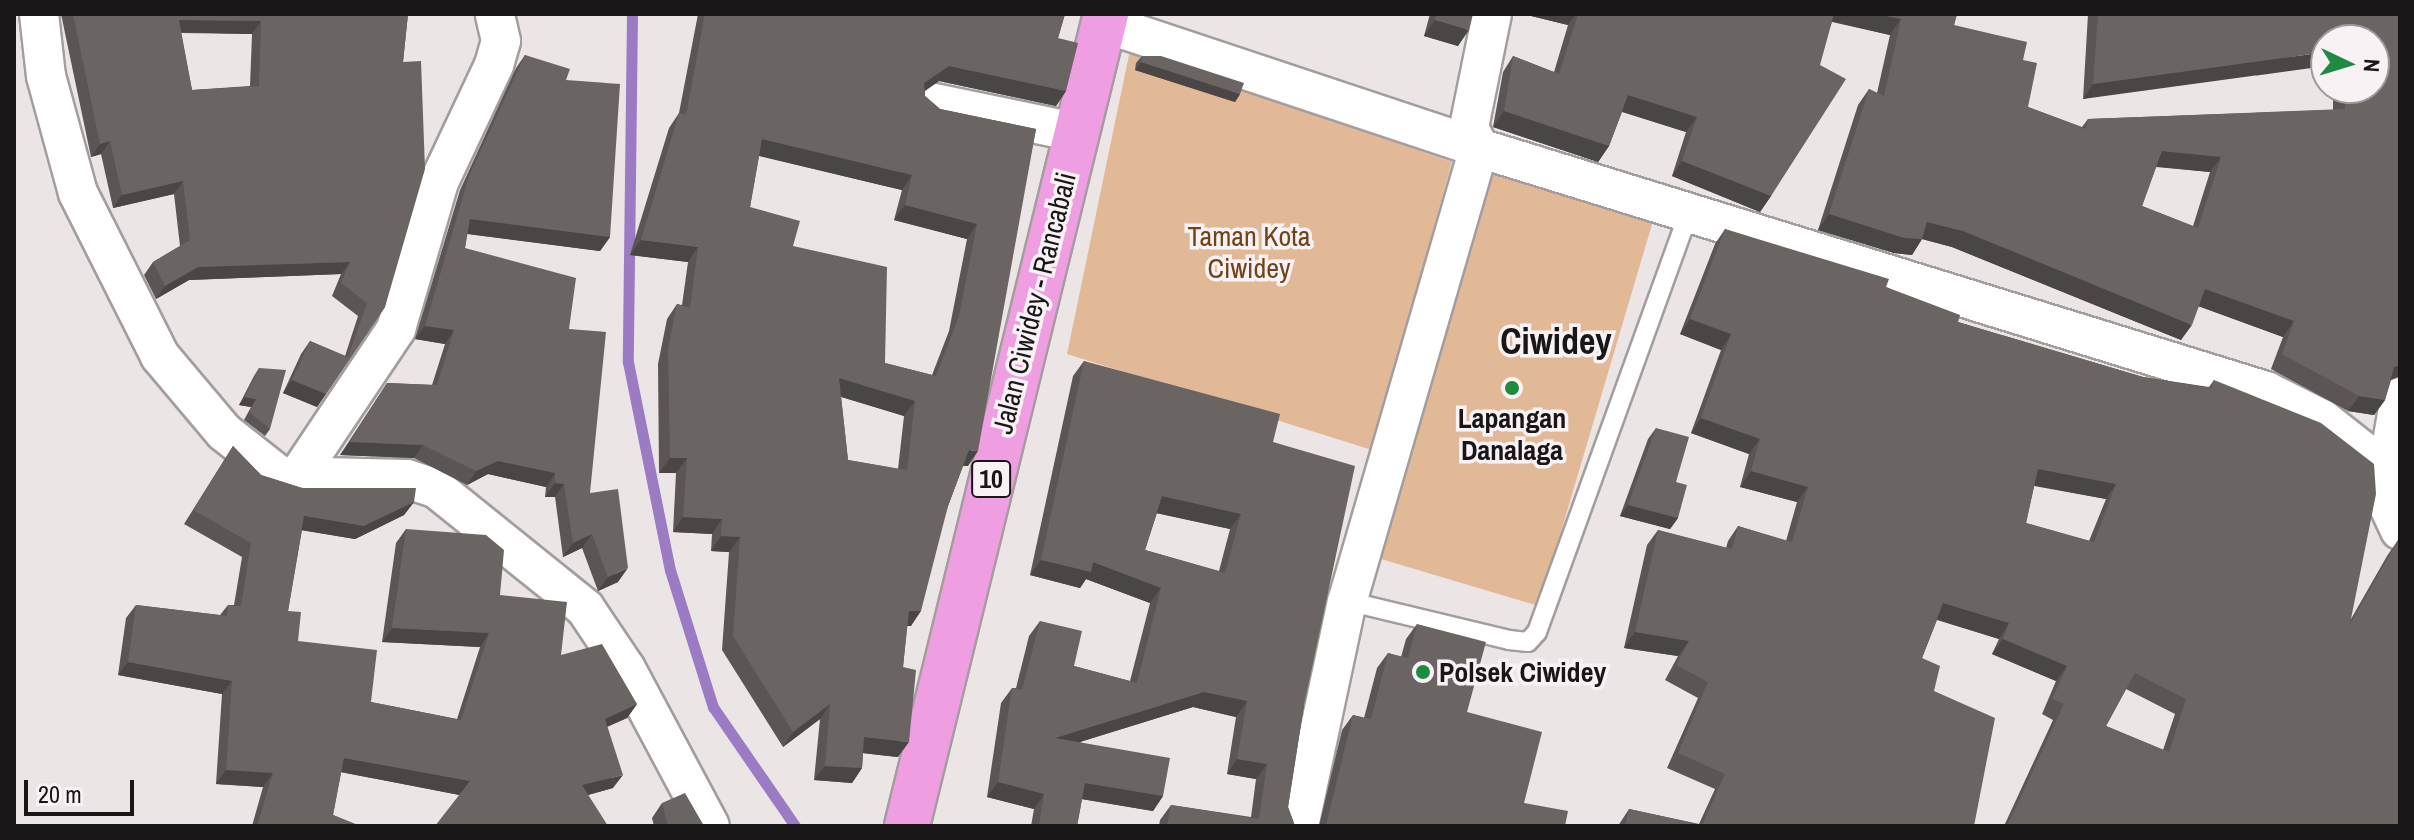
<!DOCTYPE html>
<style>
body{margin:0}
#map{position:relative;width:2414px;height:840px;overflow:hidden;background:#ece5e6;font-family:"Archivo Narrow",sans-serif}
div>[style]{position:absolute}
.green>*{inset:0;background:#e2b996}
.stream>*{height:11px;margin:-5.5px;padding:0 5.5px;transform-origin:5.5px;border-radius:5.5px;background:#9b7bc3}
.roads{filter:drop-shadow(2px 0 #a49d9e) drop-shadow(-2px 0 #a49d9e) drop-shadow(0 2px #a49d9e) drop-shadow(0 -2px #a49d9e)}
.service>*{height:18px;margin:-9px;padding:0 9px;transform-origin:9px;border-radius:9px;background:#fff}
.minor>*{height:38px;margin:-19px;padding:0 19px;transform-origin:19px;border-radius:19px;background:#fff}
.trunk>*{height:44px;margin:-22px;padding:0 22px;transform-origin:22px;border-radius:22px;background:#ef9ee2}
.wall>*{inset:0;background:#5b5655}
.shaded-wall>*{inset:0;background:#4a4645}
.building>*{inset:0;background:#6a6463}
.dots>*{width:22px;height:22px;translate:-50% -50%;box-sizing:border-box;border:4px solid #f9f2f4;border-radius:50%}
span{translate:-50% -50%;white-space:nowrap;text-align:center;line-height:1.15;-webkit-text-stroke:7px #f9f2f4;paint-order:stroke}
.shield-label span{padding:2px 6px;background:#f9f2f4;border:2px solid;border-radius:6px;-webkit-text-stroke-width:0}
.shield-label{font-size:26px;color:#191617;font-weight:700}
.park-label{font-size:28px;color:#714418}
.street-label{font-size:28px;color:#191617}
.poi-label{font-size:28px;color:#191617;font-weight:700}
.left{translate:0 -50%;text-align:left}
.district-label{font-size:36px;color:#191617;font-weight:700}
.frame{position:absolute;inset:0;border:16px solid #191617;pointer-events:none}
.north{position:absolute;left:2310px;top:24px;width:80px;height:80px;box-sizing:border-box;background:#f9f2f4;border:2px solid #9f9a9c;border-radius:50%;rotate:94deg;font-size:22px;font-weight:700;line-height:32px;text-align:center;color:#191617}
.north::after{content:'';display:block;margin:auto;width:28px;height:36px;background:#1f8b42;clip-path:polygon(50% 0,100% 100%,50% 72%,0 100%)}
.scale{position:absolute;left:24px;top:780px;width:110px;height:36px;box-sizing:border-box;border:4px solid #191617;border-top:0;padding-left:10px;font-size:24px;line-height:28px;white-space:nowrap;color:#191617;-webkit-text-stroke:6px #f9f2f4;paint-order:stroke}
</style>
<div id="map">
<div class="green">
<div style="clip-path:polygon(1130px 50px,1452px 162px,1372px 450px,1067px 354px)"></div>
<div style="clip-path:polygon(1485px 170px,1653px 221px,1539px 606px,1371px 556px)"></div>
</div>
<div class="stream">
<div style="left:632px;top:14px;width:348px;rotate:90.7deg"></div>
<div style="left:628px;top:362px;width:212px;rotate:78.6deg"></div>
<div style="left:670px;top:570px;width:144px;rotate:72.6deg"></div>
<div style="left:713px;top:707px;width:145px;rotate:55.4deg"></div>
</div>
<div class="roads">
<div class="service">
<div style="left:1347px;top:601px;width:167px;rotate:13.5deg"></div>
<div style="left:1509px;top:640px;width:19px;rotate:6deg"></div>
<div style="left:1528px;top:642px;width:13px;rotate:-48deg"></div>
<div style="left:1537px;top:632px;width:443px;rotate:-70.1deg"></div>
</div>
<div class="minor">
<div style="left:39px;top:14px;width:62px;rotate:83.6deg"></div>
<div style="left:46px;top:76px;width:121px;rotate:74.7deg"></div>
<div style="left:78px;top:193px;width:182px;rotate:63.3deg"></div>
<div style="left:160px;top:356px;width:99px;rotate:49.9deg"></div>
<div style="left:224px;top:432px;width:71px;rotate:38.2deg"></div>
<div style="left:280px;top:476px;width:127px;rotate:1.4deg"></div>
<div style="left:407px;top:479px;width:32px;rotate:18deg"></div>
<div style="left:437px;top:489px;width:190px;rotate:38.8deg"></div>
<div style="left:585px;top:608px;width:73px;rotate:56.1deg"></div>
<div style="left:626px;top:669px;width:178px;rotate:61.9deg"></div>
<div style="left:1492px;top:14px;width:115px;rotate:101.5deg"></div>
<div style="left:1469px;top:127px;width:23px;rotate:65deg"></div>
<div style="left:1479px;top:148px;width:824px;rotate:17.16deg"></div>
<div style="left:2266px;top:391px;width:63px;rotate:26.6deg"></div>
<div style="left:2322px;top:419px;width:78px;rotate:38.2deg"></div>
<div style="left:1104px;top:23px;width:395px;rotate:18.4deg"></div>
<div style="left:1479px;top:148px;width:472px;rotate:106.2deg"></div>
<div style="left:1347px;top:601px;width:230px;rotate:102deg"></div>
<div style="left:935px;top:103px;width:143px;rotate:11.7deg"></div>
<div style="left:2400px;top:397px;width:98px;rotate:99.9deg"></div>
<div style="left:2383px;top:494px;width:40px;rotate:65deg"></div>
<div style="left:295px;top:480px;width:182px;rotate:-56.2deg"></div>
<div style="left:396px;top:329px;width:153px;rotate:-73.7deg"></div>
<div style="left:439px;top:182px;width:129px;rotate:-64.8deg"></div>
<div style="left:494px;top:65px;width:25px;rotate:-74deg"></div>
<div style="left:501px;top:41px;width:28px;rotate:-103deg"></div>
</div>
<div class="trunk">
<div style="left:907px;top:826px;width:836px;rotate:-76.23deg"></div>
</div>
</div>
<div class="wall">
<div style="clip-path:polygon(evenodd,61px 14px,408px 14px,403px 62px,385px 307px,317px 407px,283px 393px,301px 354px,310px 341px,345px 356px,358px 316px,332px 296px,341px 274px,189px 280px,156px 299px,144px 275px,153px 262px,180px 246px,174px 194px,113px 208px,101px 154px,91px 157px,61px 14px,181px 33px,252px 34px,250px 86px,192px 90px,181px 33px)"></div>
<div style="clip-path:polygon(evenodd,698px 14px,1065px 14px,1058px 38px,1066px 91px,1056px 106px,939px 81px,925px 91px,925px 96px,940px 109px,1036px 129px,968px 466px,963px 466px,948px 506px,911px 626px,907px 626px,903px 667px,898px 757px,863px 753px,862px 768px,852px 783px,814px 780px,820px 719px,783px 747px,722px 650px,729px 552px,711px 551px,712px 534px,673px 532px,676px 473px,659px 473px,658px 364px,667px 319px,677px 304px,682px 305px,688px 262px,630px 255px,669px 128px,679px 113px,698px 14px,759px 156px,902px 190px,894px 220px,967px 239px,949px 331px,932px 375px,885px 363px,793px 246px,750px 207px,759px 156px,698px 14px,841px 397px,904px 416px,898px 469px,848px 460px,841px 397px)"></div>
<div style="clip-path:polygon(1430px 14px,1473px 14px,1458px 46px,1424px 36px)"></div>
<div style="clip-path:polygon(evenodd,1523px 14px,1957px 14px,1954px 25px,2023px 60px,2028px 107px,2082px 127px,2088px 119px,2333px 110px,2333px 88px,2374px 88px,2374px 40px,2083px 99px,2088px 14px,2400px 14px,2400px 376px,2391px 380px,2385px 400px,2374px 415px,2348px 411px,2271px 369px,2283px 337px,2199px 306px,2181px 340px,1952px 247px,1922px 239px,1912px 255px,1894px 253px,1818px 230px,1858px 105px,1869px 89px,1877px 93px,1890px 35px,1832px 22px,1771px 196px,1760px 212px,1672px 176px,1686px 132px,1622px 112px,1609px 146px,1598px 162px,1493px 127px,1503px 72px,1513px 56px,1554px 72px,1568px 25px,1523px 14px,2156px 167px,2210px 172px,2193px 226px,2142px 206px,2156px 167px)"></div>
<div style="clip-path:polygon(525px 55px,566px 80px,610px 237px,600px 251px,467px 234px,465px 248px,569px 329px,590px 493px,618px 582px,598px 591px,582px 548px,563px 557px,555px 497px,545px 497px,546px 487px,488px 474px,467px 485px,414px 458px,340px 455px,387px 383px,432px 385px,445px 344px,415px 339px,460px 190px,516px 68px)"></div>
<div style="clip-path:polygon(1142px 56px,1240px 94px,1235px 102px,1135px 70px,1136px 63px)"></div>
<div style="clip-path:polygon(evenodd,1725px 229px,1886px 287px,1958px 322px,2143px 377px,2209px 387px,2214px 380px,2351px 619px,2387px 556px,2398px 540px,2400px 826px,2004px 826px,2053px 720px,2042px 714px,2056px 681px,1992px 654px,1999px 639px,1937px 620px,1922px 658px,1934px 691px,1974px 826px,1618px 826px,1629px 809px,1699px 824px,1715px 789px,1667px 768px,1698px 698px,1665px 680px,1678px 656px,1624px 648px,1647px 545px,1658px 530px,1726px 548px,1728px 541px,1738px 526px,1786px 541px,1797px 502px,1740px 487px,1749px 454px,1691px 433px,1721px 350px,1680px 334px,1715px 244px,1725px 229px,2034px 486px,2106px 499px,2089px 541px,2026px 523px,2034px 486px,1725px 229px,2126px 689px,2175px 714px,2163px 750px,2106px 726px,2126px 689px)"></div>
<div style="clip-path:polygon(evenodd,1084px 361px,1273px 442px,1304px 705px,1288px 807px,1295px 826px,1159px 826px,1160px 820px,1171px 805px,1251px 817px,1256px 779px,1227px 774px,1236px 717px,1193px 707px,1080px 742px,1163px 796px,1153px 811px,1082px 799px,1077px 826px,1031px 826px,1034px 809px,987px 797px,1001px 703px,1012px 688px,1016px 688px,1029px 636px,1040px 621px,1074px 666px,1130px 681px,1150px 603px,1086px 579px,1080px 588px,1030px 575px,1073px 376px,1084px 361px,1157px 513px,1230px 529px,1219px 571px,1145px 550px,1157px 513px)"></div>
<div style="clip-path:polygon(259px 368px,270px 429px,265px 436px,244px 420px,251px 407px,239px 405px,254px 376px)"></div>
<div style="clip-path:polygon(1656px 428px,1678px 518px,1670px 529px,1620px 516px,1648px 439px)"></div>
<div style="clip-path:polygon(233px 446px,261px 475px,302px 488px,414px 502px,404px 515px,355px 539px,302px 530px,288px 611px,298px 641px,371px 702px,457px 719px,480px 647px,382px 642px,396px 543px,406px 529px,500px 595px,561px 655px,637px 704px,627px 718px,607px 727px,613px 788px,588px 795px,459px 795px,341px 772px,333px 815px,360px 826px,252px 826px,263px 787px,216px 784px,222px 694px,118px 675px,126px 618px,136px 605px,220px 615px,228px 605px,234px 605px,242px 557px,184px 524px)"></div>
<div style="clip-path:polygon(1417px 624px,1467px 712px,1524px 803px,1565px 826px,1319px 826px,1342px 730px,1353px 715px,1364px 718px,1377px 668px,1388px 653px,1401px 657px,1406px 639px)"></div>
<div style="clip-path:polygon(662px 803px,704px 826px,654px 826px,652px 818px)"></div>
</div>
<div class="shaded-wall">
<div style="clip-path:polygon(1523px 14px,1576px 14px,1568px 25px)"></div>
<div style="clip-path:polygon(1831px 14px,1877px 14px,1901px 19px,1890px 35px,1826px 20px)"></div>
<div style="clip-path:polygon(179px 20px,261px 21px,252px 34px,170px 32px)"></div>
<div style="clip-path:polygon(1435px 20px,1469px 30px,1458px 46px,1424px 36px)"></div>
<div style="clip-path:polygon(2326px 52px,2326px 66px,2083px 99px,2093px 84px)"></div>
<div style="clip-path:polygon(1141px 62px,1240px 94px,1235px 102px,1135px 70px)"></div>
<div style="clip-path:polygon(949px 66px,1066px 91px,1056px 106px,939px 81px,914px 98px,924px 83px)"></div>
<div style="clip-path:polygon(1628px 95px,1697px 117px,1686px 132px,1617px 110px)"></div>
<div style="clip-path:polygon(1504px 111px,1609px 146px,1598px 162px,1493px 127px)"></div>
<div style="clip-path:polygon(762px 139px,912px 175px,902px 190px,752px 154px)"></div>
<div style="clip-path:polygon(110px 141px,101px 154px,91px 157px,100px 144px)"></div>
<div style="clip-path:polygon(2162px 151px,2221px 157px,2210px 172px,2151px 166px)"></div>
<div style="clip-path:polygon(1682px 161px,1771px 196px,1760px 212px,1672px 176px)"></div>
<div style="clip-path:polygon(183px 181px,174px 194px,113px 208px,122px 195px)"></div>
<div style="clip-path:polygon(905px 205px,977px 224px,967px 239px,894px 220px)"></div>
<div style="clip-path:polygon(1829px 214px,1927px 222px,1963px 231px,2192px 325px,2181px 340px,1952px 247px,1922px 239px,1912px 255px,1894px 253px,1818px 230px)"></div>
<div style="clip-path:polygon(470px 219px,610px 237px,600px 251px,461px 233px)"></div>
<div style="clip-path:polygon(641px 240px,698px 247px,688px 262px,630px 255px)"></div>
<div style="clip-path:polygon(350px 262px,341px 274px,189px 280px,156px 299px,165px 286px,198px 267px)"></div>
<div style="clip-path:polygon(2205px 289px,2294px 321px,2283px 337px,2195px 305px)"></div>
<div style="clip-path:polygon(1690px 319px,1731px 334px,1721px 350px,1680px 334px)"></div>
<div style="clip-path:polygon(425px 326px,454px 330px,445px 344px,415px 339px)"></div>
<div style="clip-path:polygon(2400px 365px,2400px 376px,2384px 382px,2394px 367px)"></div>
<div style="clip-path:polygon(839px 378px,915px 401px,904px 416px,829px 393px)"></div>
<div style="clip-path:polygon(292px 380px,326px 394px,317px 407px,283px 393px)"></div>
<div style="clip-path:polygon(2359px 396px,2385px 400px,2374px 415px,2348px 411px)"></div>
<div style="clip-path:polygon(245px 397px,256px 399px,251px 407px,239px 405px)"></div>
<div style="clip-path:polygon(1701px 418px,1760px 439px,1749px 454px,1691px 433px)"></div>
<div style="clip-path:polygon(350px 442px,423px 445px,414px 458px,340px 455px)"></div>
<div style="clip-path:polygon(969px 450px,978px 451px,968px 466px,958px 465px)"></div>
<div style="clip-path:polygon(670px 458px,687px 458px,676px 473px,659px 473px)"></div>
<div style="clip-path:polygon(498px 461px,555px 473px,546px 487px,488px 474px,467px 485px,476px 471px)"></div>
<div style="clip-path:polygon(2038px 469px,2116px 484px,2106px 499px,2027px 484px)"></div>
<div style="clip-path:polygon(1751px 471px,1808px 487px,1797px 502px,1740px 487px)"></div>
<div style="clip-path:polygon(555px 483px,564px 484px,555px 497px,545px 497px)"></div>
<div style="clip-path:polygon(1162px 496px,1241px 514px,1230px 529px,1151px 512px)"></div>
<div style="clip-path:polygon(414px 502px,404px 515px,355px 539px,294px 529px,304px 516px)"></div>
<div style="clip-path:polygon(1628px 505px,1678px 518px,1670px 529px,1620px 516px)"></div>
<div style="clip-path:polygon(683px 517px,722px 519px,712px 534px,673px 532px)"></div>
<div style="clip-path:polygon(592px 534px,582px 548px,563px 557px,573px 543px)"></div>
<div style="clip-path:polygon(721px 536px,740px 537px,729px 552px,711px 551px)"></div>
<div style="clip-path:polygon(1041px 560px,1093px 562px,1161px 588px,1150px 603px,1086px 579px,1080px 588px,1030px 575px)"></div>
<div style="clip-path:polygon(628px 568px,618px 582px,598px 591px,608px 577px)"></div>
<div style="clip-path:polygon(1943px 603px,2009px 623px,1999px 639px,1932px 618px)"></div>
<div style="clip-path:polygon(909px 611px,921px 611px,911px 626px,898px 626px)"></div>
<div style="clip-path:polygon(392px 628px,489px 633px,480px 647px,382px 642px)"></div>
<div style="clip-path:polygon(1635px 632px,1689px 641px,1678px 656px,1624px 648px)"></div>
<div style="clip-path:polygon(2003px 639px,2067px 666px,2056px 681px,1992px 654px)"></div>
<div style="clip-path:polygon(128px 662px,232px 681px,222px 694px,118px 675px)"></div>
<div style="clip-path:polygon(1204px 692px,1247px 701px,1236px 717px,1193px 707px,1044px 753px,1055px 738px)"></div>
<div style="clip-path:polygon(637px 704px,627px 718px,595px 732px,605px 719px)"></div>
<div style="clip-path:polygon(830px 704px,820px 719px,783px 747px,793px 732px)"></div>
<div style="clip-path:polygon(864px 737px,909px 742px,898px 757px,854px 752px)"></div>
<div style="clip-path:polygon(344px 758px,470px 781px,460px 795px,335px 771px)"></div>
<div style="clip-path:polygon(1237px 759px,1267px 764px,1256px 779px,1227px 774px)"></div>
<div style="clip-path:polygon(825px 766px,862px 768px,852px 783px,814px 780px)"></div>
<div style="clip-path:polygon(226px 770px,273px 773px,263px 787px,216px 784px)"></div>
<div style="clip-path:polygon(623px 775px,613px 788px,573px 799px,582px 785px)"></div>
<div style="clip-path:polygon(998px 782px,1044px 794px,1034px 809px,987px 797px)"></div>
<div style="clip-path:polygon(1085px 783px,1163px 796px,1153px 811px,1075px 798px)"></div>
</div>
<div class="building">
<div style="clip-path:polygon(evenodd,73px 14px,408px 14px,403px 62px,421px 61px,425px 169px,385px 307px,326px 394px,292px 380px,310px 341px,348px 357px,367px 303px,341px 283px,350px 262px,198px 267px,165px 286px,153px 262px,190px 240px,183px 181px,122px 195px,110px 141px,100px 144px,73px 14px,179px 20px,261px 21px,259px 86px,192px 90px,179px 20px)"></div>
<div style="clip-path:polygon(evenodd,705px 14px,1065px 14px,1058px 38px,1078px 43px,1066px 91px,949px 66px,924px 83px,925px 96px,940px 109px,1036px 129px,978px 451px,969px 450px,948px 506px,921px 611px,909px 611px,903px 667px,916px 670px,909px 742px,864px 737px,862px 768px,825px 766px,830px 704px,793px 732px,733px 636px,740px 537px,721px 536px,722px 519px,683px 517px,687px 458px,670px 458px,668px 349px,677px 304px,690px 308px,698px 247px,641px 240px,679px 113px,686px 115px,705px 14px,762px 139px,912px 175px,905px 205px,977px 224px,959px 316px,936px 376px,885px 363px,887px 267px,793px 246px,800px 221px,750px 207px,762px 139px,705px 14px,839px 378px,915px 401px,907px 470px,848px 460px,839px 378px)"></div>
<div style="clip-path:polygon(1436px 14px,1473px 14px,1469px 30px,1435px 20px)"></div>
<div style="clip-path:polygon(1578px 14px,1834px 14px,1820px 65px,1846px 79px,1771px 196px,1682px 161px,1697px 117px,1628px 95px,1609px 146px,1504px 111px,1513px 56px,1559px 74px)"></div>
<div style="clip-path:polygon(evenodd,1877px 14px,1957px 14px,1954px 25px,2027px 42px,2023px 60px,2037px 63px,2028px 107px,2086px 129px,2088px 119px,2345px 109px,2344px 88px,2374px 88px,2374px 40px,2326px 40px,2326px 52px,2093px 84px,2098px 14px,2400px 14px,2400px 365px,2394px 367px,2385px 400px,2359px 396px,2282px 354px,2294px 321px,2205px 289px,2192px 325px,1963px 231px,1927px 222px,1922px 239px,1904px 238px,1829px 214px,1869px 89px,1884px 96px,1901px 19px,1877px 14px,2162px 151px,2221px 157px,2198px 228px,2142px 206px,2162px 151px)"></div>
<div style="clip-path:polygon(525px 55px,570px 69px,566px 80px,620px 84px,610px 237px,470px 219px,465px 248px,576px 278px,569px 329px,606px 332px,590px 493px,618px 489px,628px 568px,608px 577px,592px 534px,573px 543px,564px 484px,555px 483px,555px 473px,498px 461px,476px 471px,423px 445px,350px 442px,387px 383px,437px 385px,454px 330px,425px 326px,469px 176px)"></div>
<div style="clip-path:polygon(1142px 56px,1161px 56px,1244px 83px,1240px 94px,1141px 62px)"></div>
<div style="clip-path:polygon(evenodd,1725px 229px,1889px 279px,1886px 287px,1960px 315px,1958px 322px,2143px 377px,2211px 388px,2214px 380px,2321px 423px,2374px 464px,2376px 494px,2350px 624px,2398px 540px,2400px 541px,2400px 826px,2007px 826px,2064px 704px,2052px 699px,2067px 666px,2003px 639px,2009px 623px,1943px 603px,1922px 658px,1940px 666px,1934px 691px,1995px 718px,1974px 826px,1625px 826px,1629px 809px,1702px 825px,1725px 774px,1678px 753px,1708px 682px,1676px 665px,1689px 641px,1635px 632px,1658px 530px,1732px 549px,1738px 526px,1792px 542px,1808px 487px,1751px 471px,1760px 439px,1701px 418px,1731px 334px,1690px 319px,1725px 229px,2038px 469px,2116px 484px,2094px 542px,2026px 523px,2038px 469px,1725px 229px,2135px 673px,2186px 699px,2169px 752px,2106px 726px,2135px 673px)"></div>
<div style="clip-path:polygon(evenodd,1084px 361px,1280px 414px,1273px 442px,1355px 466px,1304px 705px,1288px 807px,1295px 826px,1167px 826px,1171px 805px,1259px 819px,1267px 764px,1237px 759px,1247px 701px,1204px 692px,1055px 738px,1170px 758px,1163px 796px,1085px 783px,1077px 826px,1039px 826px,1044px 794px,998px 782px,1012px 688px,1022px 690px,1040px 621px,1082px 631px,1074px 666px,1137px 683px,1161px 588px,1093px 562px,1091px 572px,1041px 560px,1084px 361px,1162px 496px,1241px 514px,1225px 573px,1145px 550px,1162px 496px)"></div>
<div style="clip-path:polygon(259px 368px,286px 370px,270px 429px,249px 412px,256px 399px,245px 397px)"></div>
<div style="clip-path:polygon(1656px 428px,1689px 437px,1676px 482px,1687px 485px,1678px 518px,1628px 505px)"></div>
<div style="clip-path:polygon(233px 446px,261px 475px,302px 488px,416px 488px,414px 502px,364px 526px,304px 516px,288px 611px,301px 612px,298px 641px,377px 650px,371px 702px,461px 720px,489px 633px,392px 628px,406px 529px,486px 535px,504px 550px,500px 595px,567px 602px,561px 655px,602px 644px,637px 704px,605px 719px,623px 775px,582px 785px,608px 826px,435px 826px,470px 781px,344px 758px,333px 815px,360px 826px,257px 826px,273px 773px,226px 770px,232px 681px,128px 662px,136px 605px,227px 616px,228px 605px,241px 606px,251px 543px,193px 510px)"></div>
<div style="clip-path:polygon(1417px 624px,1486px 642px,1467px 712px,1542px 732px,1524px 803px,1568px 811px,1565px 826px,1325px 826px,1326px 825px,1353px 715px,1371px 719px,1388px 653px,1408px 658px)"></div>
<div style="clip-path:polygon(685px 793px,704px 826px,668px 826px,662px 803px)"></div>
</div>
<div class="dots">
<div style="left:1512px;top:388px;background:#1f8b42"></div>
<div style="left:1423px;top:672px;background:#1f8b42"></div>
</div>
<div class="shield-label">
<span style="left:991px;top:479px">10</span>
</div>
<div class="park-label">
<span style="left:1249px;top:252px">Taman Kota<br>Ciwidey</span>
</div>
<div class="street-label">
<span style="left:1034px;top:303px;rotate:-76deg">Jalan Ciwidey - Rancabali</span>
</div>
<div class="poi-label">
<span style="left:1512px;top:434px">Lapangan<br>Danalaga</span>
<span class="left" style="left:1439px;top:672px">Polsek Ciwidey</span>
</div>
<div class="district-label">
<span style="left:1556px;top:342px">Ciwidey</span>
</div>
<div class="frame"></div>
<div class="north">N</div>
<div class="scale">20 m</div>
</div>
